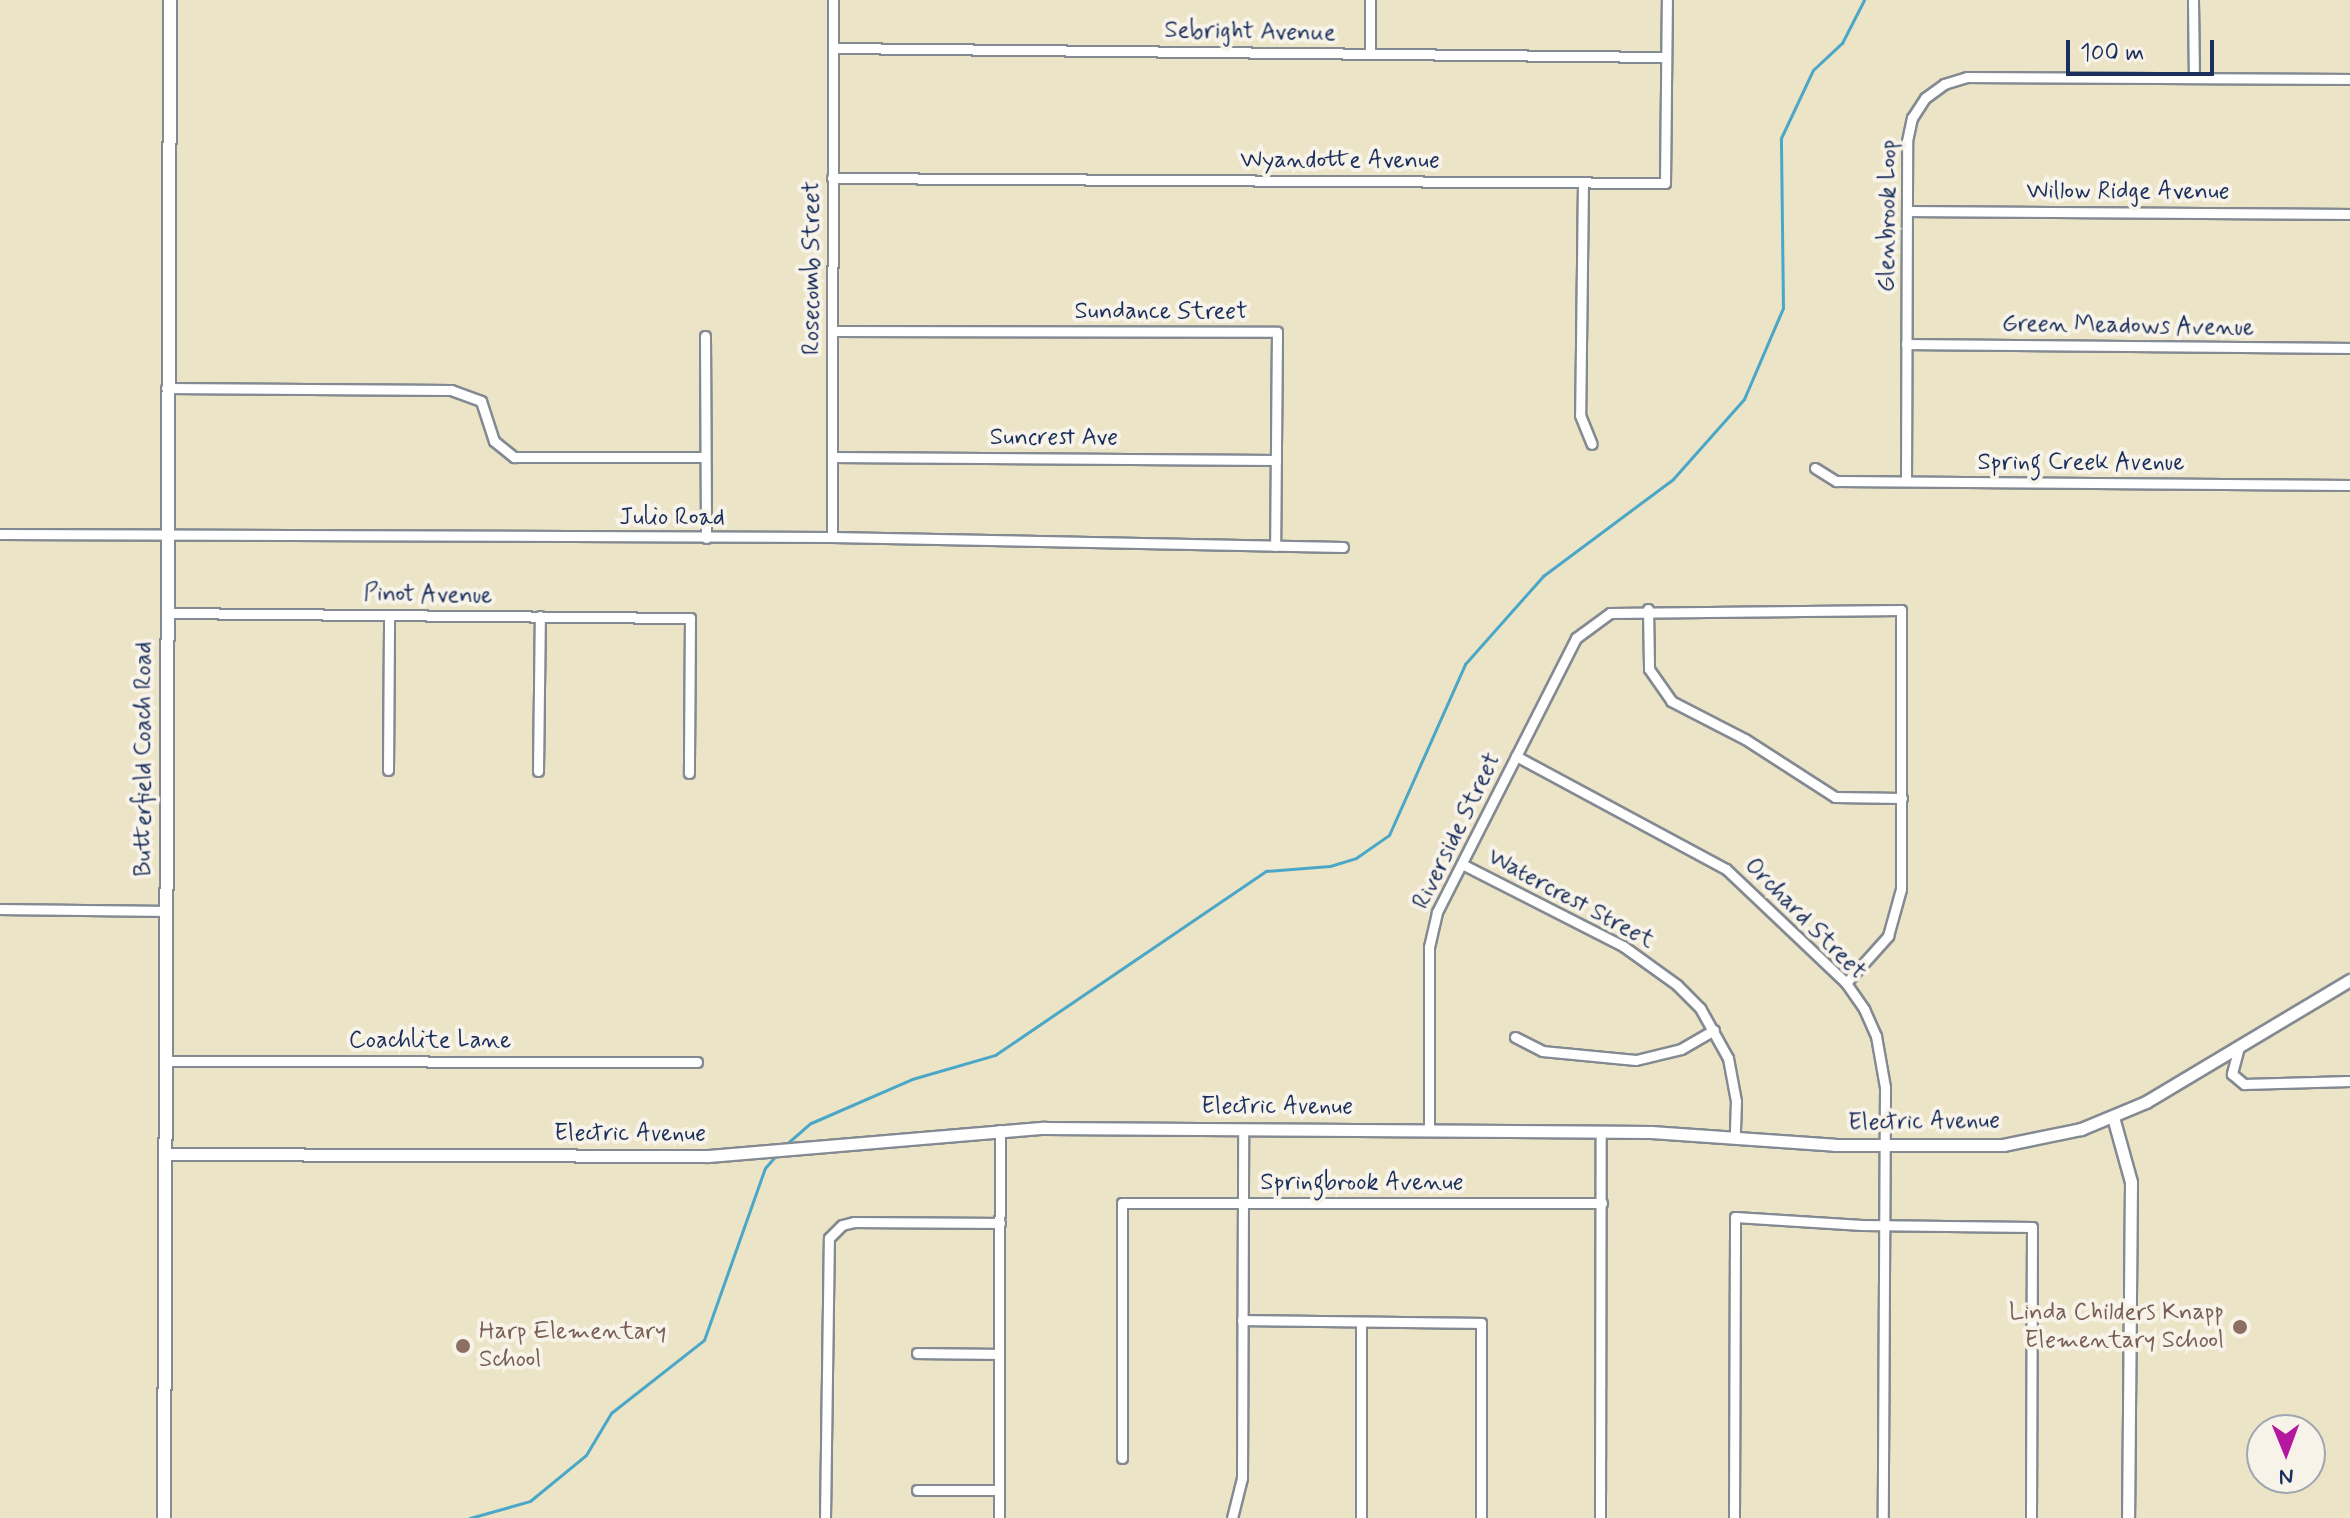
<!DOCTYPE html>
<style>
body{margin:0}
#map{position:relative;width:2350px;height:1518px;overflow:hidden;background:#ece4c6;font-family:Mynerve,sans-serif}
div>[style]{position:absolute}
.stream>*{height:3px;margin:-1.5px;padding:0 1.5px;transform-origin:1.5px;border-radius:1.5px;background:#4aa7c8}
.roads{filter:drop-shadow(2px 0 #848a92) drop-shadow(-2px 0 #848a92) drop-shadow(0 2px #848a92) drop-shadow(0 -2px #848a92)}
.minor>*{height:9px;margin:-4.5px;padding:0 4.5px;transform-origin:4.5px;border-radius:4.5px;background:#fff}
.tertiary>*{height:11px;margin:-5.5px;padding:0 5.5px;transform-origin:5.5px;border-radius:5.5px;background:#fff}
.secondary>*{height:12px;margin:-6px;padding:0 6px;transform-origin:6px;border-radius:6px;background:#fff}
.dots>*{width:22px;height:22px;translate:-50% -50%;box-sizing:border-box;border:4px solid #f7f3e8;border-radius:50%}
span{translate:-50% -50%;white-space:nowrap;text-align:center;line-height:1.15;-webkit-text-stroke:8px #f7f3e8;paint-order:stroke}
.street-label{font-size:24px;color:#1b2f5e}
.education-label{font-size:24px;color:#785e54}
.right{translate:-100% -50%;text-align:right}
.left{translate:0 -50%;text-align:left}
.north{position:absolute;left:2246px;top:1414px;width:80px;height:80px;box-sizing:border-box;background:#f7f3e8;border:2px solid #9fa5b1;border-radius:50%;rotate:179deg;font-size:22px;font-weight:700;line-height:32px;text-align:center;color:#1b2f5e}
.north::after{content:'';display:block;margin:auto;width:28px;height:36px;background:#b5179e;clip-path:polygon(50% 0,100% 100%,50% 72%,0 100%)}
.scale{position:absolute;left:2066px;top:40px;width:148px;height:36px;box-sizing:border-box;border:4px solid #1b2f5e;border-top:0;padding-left:10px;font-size:24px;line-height:28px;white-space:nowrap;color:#1b2f5e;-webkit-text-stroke:6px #f7f3e8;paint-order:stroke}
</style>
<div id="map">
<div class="stream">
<div style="left:783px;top:1147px;width:37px;rotate:-41deg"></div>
<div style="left:811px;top:1123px;width:110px;rotate:-23.5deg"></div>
<div style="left:912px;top:1079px;width:86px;rotate:-16.1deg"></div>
<div style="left:995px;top:1055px;width:328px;rotate:-34.2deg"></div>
<div style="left:1266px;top:871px;width:64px;rotate:-4.5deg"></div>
<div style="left:1330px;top:866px;width:27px;rotate:-17deg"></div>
<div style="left:1356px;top:858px;width:40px;rotate:-34.9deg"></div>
<div style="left:1389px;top:835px;width:187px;rotate:-66deg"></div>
<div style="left:1465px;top:664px;width:118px;rotate:-48.4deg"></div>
<div style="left:1543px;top:576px;width:162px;rotate:-36.7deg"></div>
<div style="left:1673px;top:479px;width:107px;rotate:-48.4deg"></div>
<div style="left:1744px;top:399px;width:99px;rotate:-66.8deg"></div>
<div style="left:1783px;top:308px;width:170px;rotate:-90.7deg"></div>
<div style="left:1781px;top:138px;width:75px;rotate:-64.8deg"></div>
<div style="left:1813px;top:70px;width:40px;rotate:-43deg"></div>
<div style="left:1842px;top:43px;width:48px;rotate:-62.9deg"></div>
<div style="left:470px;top:1518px;width:62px;rotate:-15.8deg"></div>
<div style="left:530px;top:1501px;width:72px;rotate:-39.4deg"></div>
<div style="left:586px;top:1455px;width:49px;rotate:-59.2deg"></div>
<div style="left:611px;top:1413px;width:118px;rotate:-38.1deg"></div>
<div style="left:704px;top:1340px;width:182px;rotate:-70.5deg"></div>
<div style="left:765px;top:1168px;width:20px;rotate:-49deg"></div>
</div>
<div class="roads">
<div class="minor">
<div style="left:2193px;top:0;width:78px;rotate:89.3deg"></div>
<div style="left:833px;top:48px;width:833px;rotate:0.62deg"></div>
<div style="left:1370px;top:53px;width:53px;rotate:-90deg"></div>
<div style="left:832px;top:178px;width:833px;rotate:0.34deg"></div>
<div style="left:1665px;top:183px;width:183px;rotate:-89.4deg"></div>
<div style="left:1583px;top:182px;width:233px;rotate:90.7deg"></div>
<div style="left:1580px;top:415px;width:31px;rotate:68deg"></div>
<div style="left:1907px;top:211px;width:443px;rotate:0.4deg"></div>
<div style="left:832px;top:331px;width:445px;rotate:0.1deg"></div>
<div style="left:1277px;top:332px;width:214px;rotate:90.5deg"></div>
<div style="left:705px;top:336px;width:202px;rotate:89.7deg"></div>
<div style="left:1906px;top:344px;width:444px;rotate:0.5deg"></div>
<div style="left:166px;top:388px;width:285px;rotate:0.4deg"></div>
<div style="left:451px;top:390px;width:32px;rotate:20deg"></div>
<div style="left:481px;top:401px;width:42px;rotate:72deg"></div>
<div style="left:494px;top:441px;width:26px;rotate:39deg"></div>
<div style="left:514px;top:457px;width:191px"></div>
<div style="left:832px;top:457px;width:444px;rotate:0.4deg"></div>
<div style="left:1815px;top:468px;width:25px;rotate:32deg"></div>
<div style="left:1836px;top:481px;width:514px;rotate:0.45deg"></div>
<div style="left:1906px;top:481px;width:340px;rotate:-89.8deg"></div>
<div style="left:1907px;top:141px;width:24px;rotate:-78deg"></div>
<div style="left:1912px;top:118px;width:24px;rotate:-57deg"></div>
<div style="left:1925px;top:98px;width:24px;rotate:-36deg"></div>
<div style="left:1944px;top:84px;width:24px;rotate:-17deg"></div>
<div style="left:1967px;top:77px;width:383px;rotate:0.3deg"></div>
<div style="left:0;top:534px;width:832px;rotate:0.21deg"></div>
<div style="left:832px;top:537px;width:511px;rotate:1.12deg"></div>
<div style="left:832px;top:537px;width:537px;rotate:-89.89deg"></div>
<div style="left:1648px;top:609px;width:60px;rotate:89deg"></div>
<div style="left:1649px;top:669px;width:39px;rotate:55deg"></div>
<div style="left:1671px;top:701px;width:83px;rotate:27.2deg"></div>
<div style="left:1745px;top:739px;width:107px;rotate:32.8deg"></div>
<div style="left:1835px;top:797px;width:67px;rotate:0.9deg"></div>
<div style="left:166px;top:613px;width:524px;rotate:0.55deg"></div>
<div style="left:690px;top:618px;width:155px;rotate:90.4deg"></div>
<div style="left:1516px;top:756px;width:238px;rotate:28.3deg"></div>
<div style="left:1726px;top:869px;width:166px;rotate:43.5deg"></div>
<div style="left:1846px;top:983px;width:32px;rotate:55deg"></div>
<div style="left:1864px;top:1009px;width:30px;rotate:66deg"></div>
<div style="left:1876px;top:1036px;width:52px;rotate:80deg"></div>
<div style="left:1885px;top:1087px;width:431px;rotate:90.3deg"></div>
<div style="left:388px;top:770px;width:155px;rotate:-89.6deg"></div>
<div style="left:538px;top:771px;width:155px;rotate:-89.3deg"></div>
<div style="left:1462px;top:864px;width:181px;rotate:27deg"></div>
<div style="left:1623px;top:946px;width:67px;rotate:35.8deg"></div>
<div style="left:1677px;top:985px;width:33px;rotate:45deg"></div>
<div style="left:1700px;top:1008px;width:57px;rotate:60.8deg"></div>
<div style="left:1728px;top:1058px;width:44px;rotate:79.5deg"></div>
<div style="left:1736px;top:1101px;width:37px;rotate:92deg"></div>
<div style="left:0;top:909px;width:166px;rotate:0.7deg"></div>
<div style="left:1515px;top:1037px;width:30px;rotate:27deg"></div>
<div style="left:1542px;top:1051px;width:94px;rotate:5.5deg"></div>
<div style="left:1636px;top:1060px;width:46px;rotate:-13.7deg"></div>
<div style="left:1681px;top:1049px;width:38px;rotate:-30deg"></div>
<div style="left:2239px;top:1047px;width:28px;rotate:105deg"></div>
<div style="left:2232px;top:1074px;width:16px;rotate:40deg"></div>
<div style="left:2244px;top:1084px;width:106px;rotate:-1.6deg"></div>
<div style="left:164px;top:1061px;width:533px;rotate:0.11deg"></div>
<div style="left:1429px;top:1130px;width:183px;rotate:-90deg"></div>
<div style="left:1429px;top:947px;width:36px;rotate:-77deg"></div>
<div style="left:1437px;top:912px;width:307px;rotate:-63.1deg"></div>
<div style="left:1576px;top:638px;width:42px;rotate:-36.3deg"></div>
<div style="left:1610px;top:613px;width:291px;rotate:-0.6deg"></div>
<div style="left:1901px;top:610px;width:279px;rotate:90deg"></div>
<div style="left:1901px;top:889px;width:49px;rotate:105.5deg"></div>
<div style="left:1888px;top:936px;width:63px;rotate:131.8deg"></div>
<div style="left:1242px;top:1320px;width:239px;rotate:0.7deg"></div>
<div style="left:1481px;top:1323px;width:195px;rotate:90deg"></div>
<div style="left:917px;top:1353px;width:82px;rotate:0.7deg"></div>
<div style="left:1122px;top:1458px;width:255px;rotate:-90deg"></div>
<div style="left:1122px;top:1203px;width:480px"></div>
<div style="left:917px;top:1490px;width:82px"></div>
<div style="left:825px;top:1518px;width:280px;rotate:-89.2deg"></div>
<div style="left:829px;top:1238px;width:18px;rotate:-45deg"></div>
<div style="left:842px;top:1225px;width:12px;rotate:-14deg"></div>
<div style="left:854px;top:1222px;width:146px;rotate:0.4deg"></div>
<div style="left:999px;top:1518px;width:388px;rotate:-89.9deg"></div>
<div style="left:1232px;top:1518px;width:41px;rotate:-76deg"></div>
<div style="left:1242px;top:1478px;width:349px;rotate:-89.8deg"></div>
<div style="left:1361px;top:1518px;width:196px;rotate:-90deg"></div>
<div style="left:1600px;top:1518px;width:387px;rotate:-89.9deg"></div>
<div style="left:1734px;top:1518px;width:301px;rotate:-89.8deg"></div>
<div style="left:1735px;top:1217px;width:127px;rotate:3.6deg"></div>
<div style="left:1862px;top:1225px;width:170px;rotate:0.7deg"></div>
<div style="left:2032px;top:1227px;width:291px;rotate:90.2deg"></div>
</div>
<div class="tertiary">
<div style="left:2113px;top:1117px;width:67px;rotate:74.5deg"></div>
<div style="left:2131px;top:1182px;width:336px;rotate:90.5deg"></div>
<div style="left:164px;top:1154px;width:544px;rotate:0.21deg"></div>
<div style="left:708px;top:1156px;width:337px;rotate:-4.8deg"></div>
<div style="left:1044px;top:1128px;width:607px;rotate:0.38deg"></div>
<div style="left:1651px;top:1132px;width:184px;rotate:4deg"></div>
<div style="left:1835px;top:1145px;width:168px"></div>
<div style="left:2003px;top:1145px;width:80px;rotate:-11.6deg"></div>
<div style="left:2081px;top:1129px;width:70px;rotate:-22.6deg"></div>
<div style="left:2146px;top:1102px;width:238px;rotate:-30.9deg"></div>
</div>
<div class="secondary">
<div style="left:164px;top:1518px;width:1518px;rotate:-89.77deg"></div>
</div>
</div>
<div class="dots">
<div style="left:2240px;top:1327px;background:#8d6e63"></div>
<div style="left:463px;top:1346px;background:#8d6e63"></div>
</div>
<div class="street-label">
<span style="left:1250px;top:32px;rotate:1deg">Sebright Avenue</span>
<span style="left:1340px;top:161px">Wyandotte Avenue</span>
<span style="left:2128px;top:192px">Willow Ridge Avenue</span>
<span style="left:1888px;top:216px;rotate:-89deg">Glenbrook Loop</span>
<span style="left:812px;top:268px;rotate:-90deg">Rosecomb Street</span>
<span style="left:1161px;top:312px">Sundance Street</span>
<span style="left:2128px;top:326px;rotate:1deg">Green Meadows Avenue</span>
<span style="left:1054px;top:438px">Suncrest Ave</span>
<span style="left:2081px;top:463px">Spring Creek Avenue</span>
<span style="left:672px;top:518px">Julio Road</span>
<span style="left:428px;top:595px;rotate:1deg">Pinot Avenue</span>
<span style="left:144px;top:759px;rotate:-90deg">Butterfield Coach Road</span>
<span style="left:1457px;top:831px;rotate:-64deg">Riverside Street</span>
<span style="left:1571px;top:899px;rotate:28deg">Watercrest Street</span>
<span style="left:1805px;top:919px;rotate:45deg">Orchard Street</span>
<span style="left:430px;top:1041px">Coachlite Lane</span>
<span style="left:1277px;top:1107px">Electric Avenue</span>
<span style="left:1924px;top:1122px;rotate:-1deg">Electric Avenue</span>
<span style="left:630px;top:1134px">Electric Avenue</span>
<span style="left:1362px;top:1183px">Springbrook Avenue</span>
</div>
<div class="education-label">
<span class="right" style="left:2224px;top:1327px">Linda Childers Knapp<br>Elementary School</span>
<span class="left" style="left:479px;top:1346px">Harp Elementary<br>School</span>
</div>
<div class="north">N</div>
<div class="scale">100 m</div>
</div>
